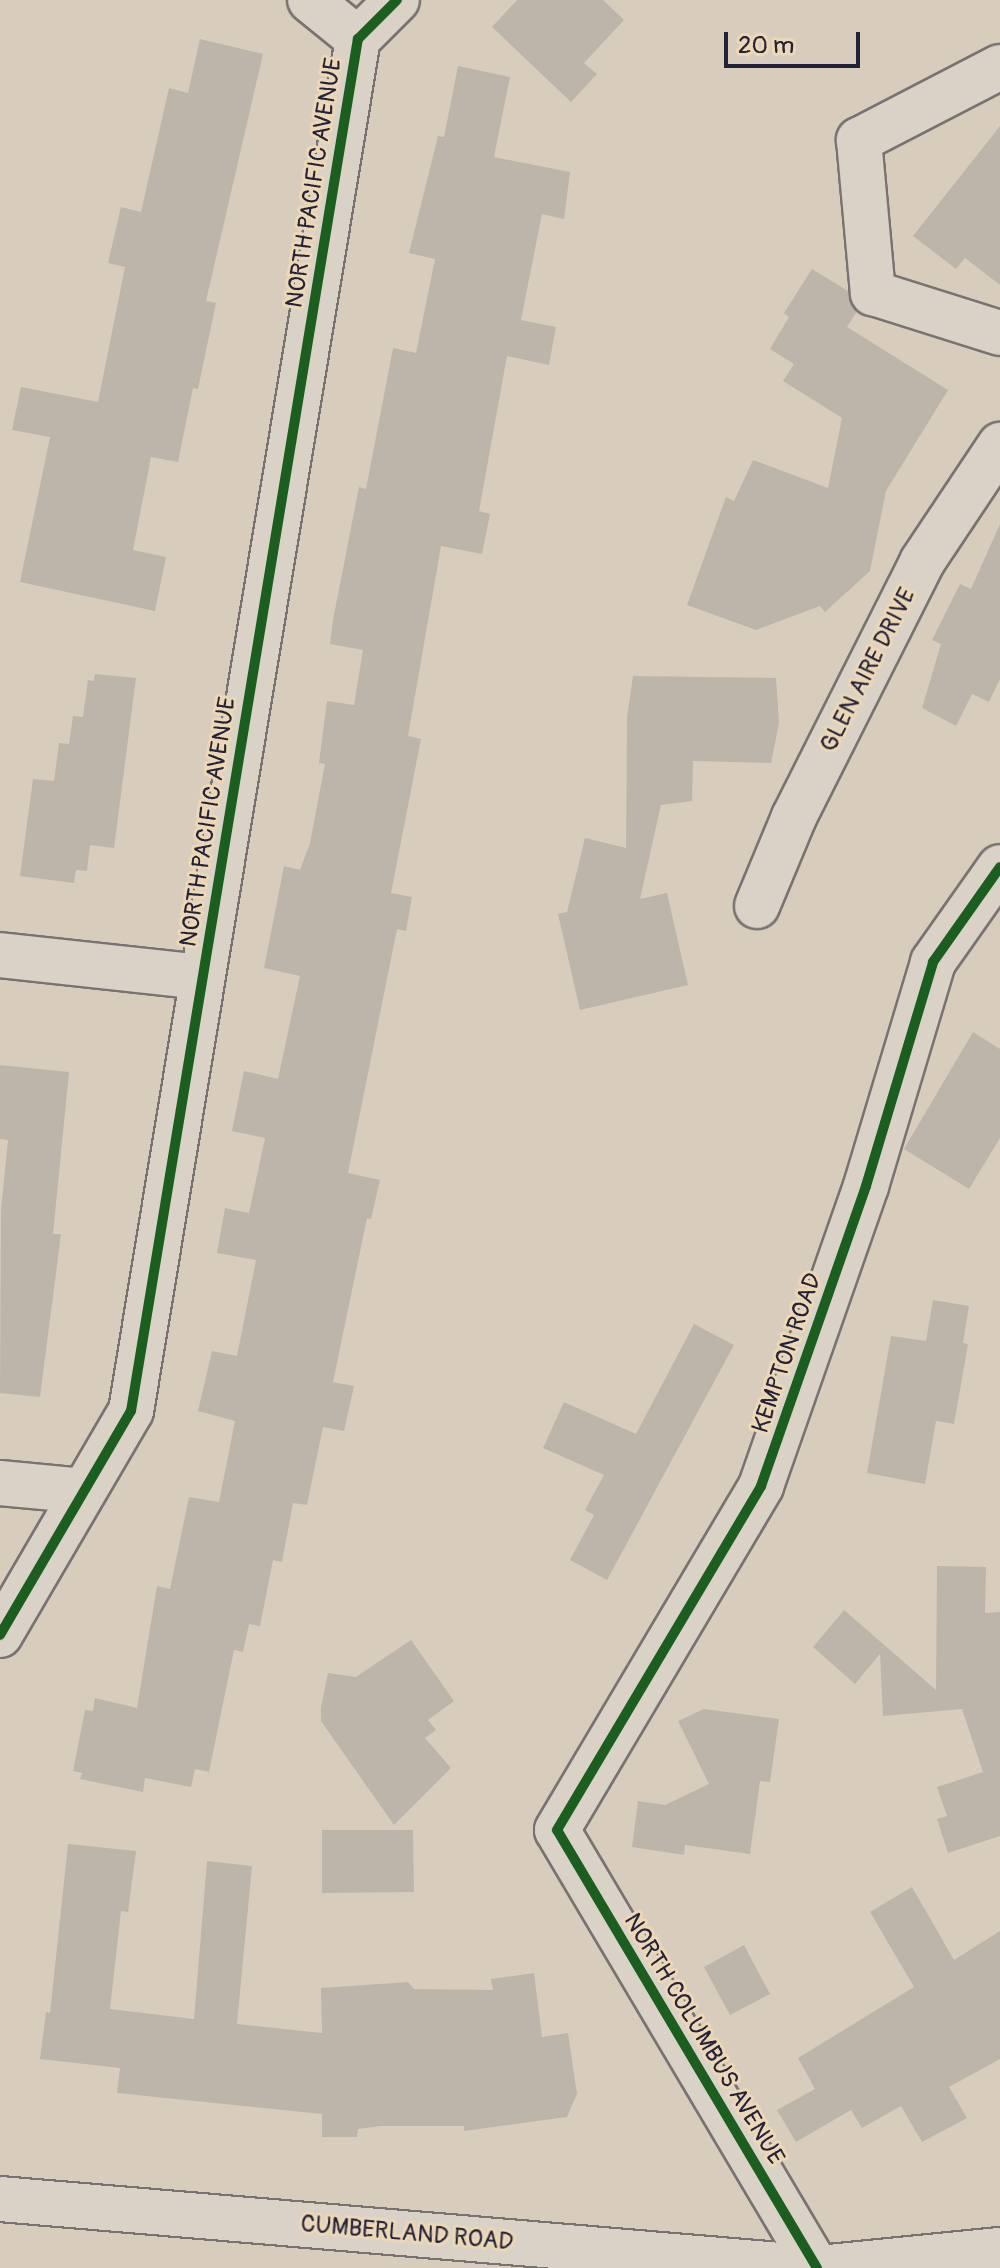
<!DOCTYPE html>
<style>
body{margin:0}
#map{position:relative;width:1000px;height:2268px;overflow:hidden;background:#d8cdbd;font-family:Pangolin,sans-serif}
div>[style]{position:absolute}
.building>*{inset:0;background:#bdb5aa}
.roads{filter:drop-shadow(2px 0 #787371) drop-shadow(-2px 0 #787371) drop-shadow(0 2px #787371) drop-shadow(0 -2px #787371)}
.minor>*{height:44px;margin:-22px;padding:0 22px;transform-origin:22px;border-radius:22px;background:#dad2c6}
.cycleway>*{height:10px;margin:-5px;padding:0 5px;transform-origin:5px;border-radius:5px;background:#1b5e20}
span{translate:-50% -50%;white-space:nowrap;text-align:center;line-height:1.15;-webkit-text-stroke:6px #ecd7b6;paint-order:stroke}
.street-label{font-size:24px;color:#22223b}
.scale{position:absolute;left:724px;top:32px;width:136px;height:36px;box-sizing:border-box;border:4px solid #22223b;border-top:0;padding-left:10px;font-size:24px;line-height:28px;white-space:nowrap;color:#22223b;-webkit-text-stroke:6px #ecd7b6;paint-order:stroke}
</style>
<div id="map">
<div class="building">
<div style="clip-path:polygon(517px 0,603px 0,624px 20px,584px 63px,597px 74px,571px 102px,492px 27px)"></div>
<div style="clip-path:polygon(200px 39px,263px 54px,206px 301px,216px 303px,198px 389px,193px 388px,178px 462px,151px 457px,133px 550px,166px 557px,155px 611px,20px 582px,50px 437px,12px 430px,21px 387px,98px 402px,125px 267px,108px 263px,121px 207px,141px 212px,169px 88px,188px 93px)"></div>
<div style="clip-path:polygon(458px 66px,510px 77px,494px 157px,570px 172px,564px 219px,542px 214px,521px 320px,556px 327px,549px 365px,507px 356px,479px 511px,490px 514px,482px 554px,441px 546px,408px 736px,421px 739px,391px 893px,412px 897px,406px 931px,397px 929px,348px 1173px,380px 1180px,371px 1219px,367px 1218px,333px 1382px,354px 1386px,344px 1431px,323px 1427px,307px 1505px,293px 1503px,282px 1562px,273px 1560px,260px 1626px,249px 1624px,243px 1652px,234px 1650px,209px 1772px,195px 1769px,191px 1787px,145px 1778px,143px 1792px,80px 1779px,82px 1773px,73px 1771px,85px 1710px,93px 1711px,95px 1698px,137px 1708px,157px 1586px,170px 1589px,189px 1497px,219px 1502px,235px 1421px,198px 1411px,212px 1351px,237px 1356px,256px 1260px,217px 1253px,225px 1208px,249px 1213px,265px 1138px,232px 1131px,244px 1071px,278px 1079px,300px 976px,264px 968px,284px 866px,300px 870px,310px 843px,325px 764px,319px 763px,327px 701px,354px 705px,363px 650px,330px 644px,333px 620px,359px 487px,366px 489px,393px 348px,416px 353px,435px 259px,409px 253px,438px 136px,444px 137px)"></div>
<div style="clip-path:polygon(1000px 126px,1000px 285px,965px 258px,956px 269px,913px 236px)"></div>
<div style="clip-path:polygon(812px 269px,848px 291px,857px 311px,847px 327px,948px 390px,886px 491px,870px 571px,825px 612px,820px 606px,756px 630px,687px 605px,726px 497px,734px 501px,753px 460px,828px 488px,842px 418px,783px 381px,794px 364px,770px 349px,789px 317px,784px 313px)"></div>
<div style="clip-path:polygon(1000px 524px,1000px 679px,989px 702px,972px 694px,956px 726px,922px 708px,941px 644px,932px 640px,960px 584px,971px 589px)"></div>
<div style="clip-path:polygon(95px 674px,136px 678px,114px 848px,90px 845px,87px 871px,76px 870px,74px 883px,20px 876px,33px 779px,54px 781px,59px 743px,69px 744px,73px 716px,83px 717px,88px 680px,94px 681px)"></div>
<div style="clip-path:polygon(633px 676px,776px 678px,779px 723px,771px 763px,693px 761px,692px 801px,661px 805px,640px 899px,667px 893px,688px 985px,580px 1010px,558px 914px,567px 912px,585px 838px,626px 848px,627px 717px)"></div>
<div style="clip-path:polygon(973px 1032px,1000px 1049px,1000px 1138px,969px 1189px,904px 1149px)"></div>
<div style="clip-path:polygon(0 1065px,69px 1072px,53px 1234px,61px 1234px,40px 1397px,0 1393px,1px 1210px,8px 1140px,0 1139px)"></div>
<div style="clip-path:polygon(933px 1300px,969px 1306px,963px 1343px,968px 1344px,954px 1424px,936px 1421px,925px 1484px,867px 1473px,891px 1336px,926px 1341px)"></div>
<div style="clip-path:polygon(694px 1324px,734px 1345px,607px 1580px,570px 1560px,594px 1515px,585px 1510px,604px 1475px,543px 1448px,564px 1402px,636px 1434px)"></div>
<div style="clip-path:polygon(937px 1566px,986px 1567px,985px 1613px,1000px 1612px,1000px 1836px,948px 1853px,937px 1819px,947px 1816px,937px 1787px,983px 1772px,962px 1709px,883px 1716px,880px 1654px,855px 1684px,813px 1647px,844px 1610px,936px 1690px)"></div>
<div style="clip-path:polygon(411px 1640px,454px 1701px,428px 1720px,436px 1730px,425px 1738px,451px 1768px,394px 1825px,321px 1721px,321px 1707px,328px 1673px,356px 1677px)"></div>
<div style="clip-path:polygon(704px 1709px,779px 1719px,770px 1782px,760px 1781px,750px 1854px,685px 1845px,684px 1855px,632px 1847px,638px 1801px,665px 1805px,709px 1784px,678px 1721px)"></div>
<div style="clip-path:polygon(322px 1830px,413px 1830px,414px 1892px,322px 1893px)"></div>
<div style="clip-path:polygon(68px 1844px,136px 1851px,128px 1912px,121px 1911px,110px 2009px,194px 2019px,207px 1861px,252px 1866px,237px 2024px,322px 2033px,321px 1988px,408px 1982px,414px 1989px,493px 1990px,491px 1979px,534px 1973px,542px 2037px,568px 2033px,577px 2094px,567px 2117px,464px 2131px,464px 2126px,380px 2126px,358px 2129px,357px 2137px,322px 2137px,322px 2114px,117px 2093px,120px 2068px,40px 2059px,46px 2012px,50px 2013px)"></div>
<div style="clip-path:polygon(912px 1887px,954px 1960px,1000px 1931px,1000px 2059px,949px 2087px,967px 2118px,922px 2142px,901px 2106px,862px 2128px,851px 2110px,796px 2142px,777px 2110px,815px 2089px,798px 2058px,914px 1987px,870px 1912px)"></div>
<div style="clip-path:polygon(744px 1945px,770px 1994px,730px 2015px,704px 1967px)"></div>
</div>
<div class="roads">
<div class="minor">
<div style="left:310px;top:0;width:62px;rotate:39.1deg"></div>
<div style="left:1000px;top:67px;width:159px;rotate:152.6deg"></div>
<div style="left:859px;top:140px;width:154px;rotate:84.8deg"></div>
<div style="left:873px;top:293px;width:133px;rotate:17.5deg"></div>
<div style="left:757px;top:906px;width:96px;rotate:-67.4deg"></div>
<div style="left:794px;top:817px;width:285px;rotate:-63.3deg"></div>
<div style="left:922px;top:562px;width:141px;rotate:-56.3deg"></div>
<div style="left:0;top:955px;width:203px;rotate:6.2deg"></div>
<div style="left:0;top:1483px;width:84px;rotate:5.4deg"></div>
<div style="left:0;top:1635px;width:259px;rotate:-59.7deg"></div>
<div style="left:131px;top:1411px;width:1391px;rotate:-80.61deg"></div>
<div style="left:358px;top:39px;width:55px;rotate:-45deg"></div>
<div style="left:0;top:2199px;width:818px;rotate:4.84deg"></div>
<div style="left:817px;top:2268px;width:509px;rotate:-120.69deg"></div>
<div style="left:557px;top:1830px;width:400px;rotate:-59.3deg"></div>
<div style="left:761px;top:1486px;width:318px;rotate:-70.7deg"></div>
<div style="left:866px;top:1186px;width:234px;rotate:-73.3deg"></div>
<div style="left:933px;top:962px;width:116px;rotate:-54.8deg"></div>
<div style="left:819px;top:2268px;width:182px;rotate:-5.7deg"></div>
</div>
</div>
<div class="cycleway">
<div style="left:0;top:1635px;width:259px;rotate:-59.7deg"></div>
<div style="left:131px;top:1411px;width:1391px;rotate:-80.61deg"></div>
<div style="left:358px;top:39px;width:55px;rotate:-45deg"></div>
<div style="left:817px;top:2268px;width:509px;rotate:-120.69deg"></div>
<div style="left:557px;top:1830px;width:400px;rotate:-59.3deg"></div>
<div style="left:761px;top:1486px;width:318px;rotate:-70.7deg"></div>
<div style="left:866px;top:1186px;width:234px;rotate:-73.3deg"></div>
<div style="left:933px;top:962px;width:116px;rotate:-54.8deg"></div>
</div>
<div class="street-label">
<span style="left:314px;top:183px;rotate:-81deg">NORTH PACIFIC AVENUE</span>
<span style="left:868px;top:670px;rotate:-63deg">GLEN AIRE DRIVE</span>
<span style="left:208px;top:822px;rotate:-81deg">NORTH PACIFIC AVENUE</span>
<span style="left:787px;top:1353px;rotate:-71deg">KEMPTON ROAD</span>
<span style="left:704px;top:2039px;rotate:59deg">NORTH COLUMBUS AVENUE</span>
<span style="left:407px;top:2233px;rotate:5deg">CUMBERLAND ROAD</span>
</div>
<div class="scale">20 m</div>
</div>
